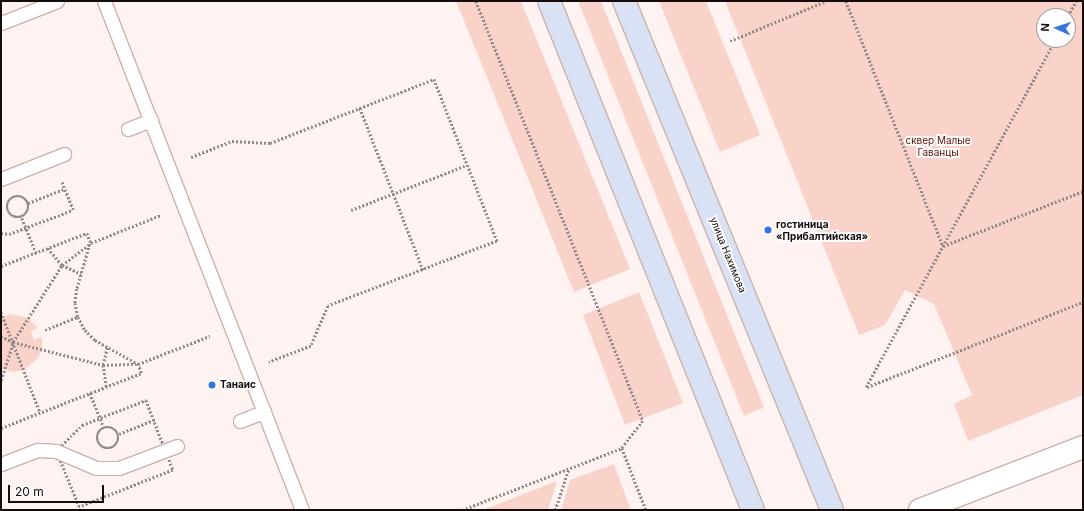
<!DOCTYPE html>
<meta charset="utf-8">
<style>
body{margin:0}
#map{position:relative;width:1084px;height:511px;overflow:hidden;background:#fef3f1;font-family:Inter,sans-serif}
div>[style]{position:absolute}
.green>*{inset:0;background:#f9d2ca}
.path>*{height:2.5px;margin-top:-1.25px;transform-origin:0;background:repeating-linear-gradient(90deg,#938987 0 2px,transparent 0 4px)}
.path>.ring{margin:-1.25px;padding:0;box-sizing:content-box;background:none;border:2.5px solid #938987;border-radius:50%}
.roads{filter:drop-shadow(1px 0 #ccb1ac) drop-shadow(-1px 0 #ccb1ac) drop-shadow(0 1px #ccb1ac) drop-shadow(0 -1px #ccb1ac)}
.service>*{height:13px;margin:-6.5px;padding:0 6.5px;transform-origin:6.5px;border-radius:6.5px;background:#fff}
.tertiary>*{height:22px;margin:-11px;padding:0 11px;transform-origin:11px;border-radius:11px;background:#fff}
.secondary>*{height:22px;margin:-11px;padding:0 11px;transform-origin:11px;border-radius:11px;background:#d8e2f4}
.dots>*{width:11px;height:11px;translate:-50% -50%;box-sizing:border-box;border:2px solid #fff;border-radius:50%}
span{translate:-50% -50%;white-space:nowrap;text-align:center;line-height:1.15;-webkit-text-stroke:3.5px #fff;paint-order:stroke}
.park-label{font-size:10px;color:#601106}
.poi-label{font-size:10px;color:#140b0a;font-weight:700}
.left{translate:0 -50%;text-align:left}
.street-label{font-size:10px;color:#140b0a}
.frame{position:absolute;inset:0;border:2px solid #140b0a;pointer-events:none}
.north{position:absolute;left:1036px;top:8px;width:40px;height:40px;box-sizing:border-box;background:#fff;border:1px solid #a19d9d;border-radius:50%;rotate:273deg;font-size:11px;font-weight:700;line-height:16px;text-align:center;color:#140b0a}
.north::after{content:'';display:block;margin:auto;width:14px;height:18px;background:#3873e2;clip-path:polygon(50% 0,100% 100%,50% 72%,0 100%)}
.scale{position:absolute;left:8px;top:485px;width:96px;height:18px;box-sizing:border-box;border:2px solid #140b0a;border-top:0;padding-left:5px;font-size:12px;line-height:14px;white-space:nowrap;color:#140b0a;-webkit-text-stroke:3px #fff;paint-order:stroke}
</style>
<div id="map">
<div class="green">
<div style="clip-path:polygon(456px 1px,521px 1px,630px 269px,574px 292px)"></div>
<div style="clip-path:polygon(578px 1px,601px 1px,764px 407px,744px 416px)"></div>
<div style="clip-path:polygon(659px 1px,706px 1px,760px 135px,720px 152px)"></div>
<div style="clip-path:polygon(evenodd,725px 1px,1083px 1px,1083px 395px,968px 441px,954px 404px,972px 395px,934px 304px,905px 290px,885px 325px,859px 335px,725px 1px,1044px 16px,1068px 16px,1068px 40px,1044px 40px,1044px 16px)"></div>
<div style="clip-path:polygon(639px 292px,683px 403px,625px 425px,583px 315px)"></div>
<div style="clip-path:polygon(11px 314px,28px 318px,38px 328px,31px 331px,34px 340px,42px 337px,42px 349px,38px 358px,24px 370px,13px 372px,1px 369px,1px 317px)"></div>
<div style="clip-path:polygon(614px 464px,631px 510px,561px 510px,570px 480px)"></div>
<div style="clip-path:polygon(557px 481px,548px 510px,483px 510px)"></div>
</div>
<div class="path">
<div style="left:476px;top:1px;width:452px;rotate:68.3deg"></div>
<div style="left:643px;top:421px;width:34px;rotate:128deg"></div>
<div style="left:846px;top:1px;width:264px;rotate:68.4deg"></div>
<div style="left:943px;top:246px;width:150px;rotate:-21.4deg"></div>
<div style="left:1068px;top:16px;width:17px;rotate:-62deg"></div>
<div style="left:730px;top:41px;width:104px;rotate:-22.6deg"></div>
<div style="left:360px;top:108px;width:174px;rotate:68.7deg"></div>
<div style="left:191px;top:157px;width:44px;rotate:-21.3deg"></div>
<div style="left:232px;top:141px;width:38px;rotate:3deg"></div>
<div style="left:270px;top:143px;width:176px;rotate:-21.3deg"></div>
<div style="left:434px;top:79px;width:174px;rotate:68.7deg"></div>
<div style="left:497px;top:241px;width:181px;rotate:159deg"></div>
<div style="left:328px;top:306px;width:43px;rotate:113deg"></div>
<div style="left:311px;top:346px;width:45px;rotate:159.1deg"></div>
<div class="ring" style="left:7px;top:196px;width:19.5px;height:19.5px"></div>
<div style="left:28px;top:203px;width:40px;rotate:-21deg"></div>
<div style="left:351px;top:210px;width:124px;rotate:-21.2deg"></div>
<div style="left:22px;top:218px;width:38px;rotate:68deg"></div>
<div style="left:1px;top:233px;width:8px;rotate:7deg"></div>
<div style="left:9px;top:234px;width:68px;rotate:-20.6deg"></div>
<div style="left:73px;top:210px;width:31px;rotate:-112deg"></div>
<div style="left:90px;top:244px;width:47px;rotate:106.1deg"></div>
<div style="left:77px;top:289px;width:14px;rotate:98deg"></div>
<div style="left:75px;top:303px;width:14px;rotate:78deg"></div>
<div style="left:78px;top:317px;width:15px;rotate:62deg"></div>
<div style="left:85px;top:330px;width:14px;rotate:45deg"></div>
<div style="left:95px;top:340px;width:49px;rotate:29.2deg"></div>
<div style="left:48px;top:248px;width:22px;rotate:51deg"></div>
<div style="left:62px;top:265px;width:21px;rotate:25deg"></div>
<div style="left:1px;top:266px;width:92px;rotate:-21deg"></div>
<div style="left:87px;top:233px;width:11px;rotate:68deg"></div>
<div style="left:91px;top:243px;width:75px;rotate:-21.8deg"></div>
<div style="left:1px;top:312px;width:107px;rotate:68.7deg"></div>
<div style="left:45px;top:330px;width:35px;rotate:-22deg"></div>
<div style="left:1px;top:336px;width:13px;rotate:27deg"></div>
<div style="left:13px;top:342px;width:93px;rotate:14.3deg"></div>
<div style="left:103px;top:365px;width:33px;rotate:-2deg"></div>
<div style="left:1px;top:380px;width:40px;rotate:-72deg"></div>
<div style="left:13px;top:342px;width:91px;rotate:-57.5deg"></div>
<div style="left:62px;top:265px;width:36px;rotate:-37deg"></div>
<div style="left:106px;top:387px;width:22px;rotate:-98deg"></div>
<div style="left:103px;top:365px;width:18px;rotate:-77deg"></div>
<div style="left:866px;top:387px;width:395px;rotate:-61.4deg"></div>
<div style="left:867px;top:387px;width:232px;rotate:-21.5deg"></div>
<div style="left:90px;top:393px;width:38px;rotate:68deg"></div>
<div style="left:146px;top:400px;width:75px;rotate:68.9deg"></div>
<div style="left:173px;top:470px;width:101px;rotate:158.5deg"></div>
<div style="left:79px;top:507px;width:61px;rotate:-112.3deg"></div>
<div style="left:56px;top:451px;width:37px;rotate:-45deg"></div>
<div style="left:82px;top:425px;width:69px;rotate:-21.3deg"></div>
<div class="ring" style="left:97px;top:427px;width:19.5px;height:19.5px"></div>
<div style="left:1px;top:428px;width:150px;rotate:-21.4deg"></div>
<div style="left:141px;top:373px;width:9px;rotate:-108deg"></div>
<div style="left:138px;top:364px;width:77px;rotate:-21.3deg"></div>
<div style="left:119px;top:434px;width:38px;rotate:-22deg"></div>
<div style="left:462px;top:510px;width:172px;rotate:-21.2deg"></div>
<div style="left:622px;top:448px;width:66px;rotate:68.8deg"></div>
<div style="left:555px;top:510px;width:44px;rotate:-71.6deg"></div>
</div>
<div class="roads">
<div class="service">
<div style="left:104px;top:1px;width:546px;rotate:68.74deg"></div>
<div style="left:1px;top:23px;width:60px;rotate:-21.4deg"></div>
<div style="left:128px;top:129px;width:25px;rotate:-21deg"></div>
<div style="left:1px;top:179px;width:68px;rotate:-21.6deg"></div>
<div style="left:240px;top:421px;width:26px;rotate:-21deg"></div>
<div style="left:1px;top:464px;width:40px;rotate:-21deg"></div>
<div style="left:38px;top:450px;width:18px;rotate:3deg"></div>
<div style="left:56px;top:451px;width:43px;rotate:23deg"></div>
<div style="left:96px;top:468px;width:23px"></div>
<div style="left:119px;top:468px;width:62px;rotate:-20.8deg"></div>
</div>
<div class="tertiary">
<div style="left:920px;top:510px;width:175px;rotate:-21.1deg"></div>
</div>
<div class="secondary">
<div style="left:549px;top:1px;width:548px;rotate:68.16deg"></div>
<div style="left:624px;top:1px;width:550px;rotate:67.77deg"></div>
</div>
</div>
<div class="dots">
<div style="left:768px;top:230px;background:#3873e2"></div>
<div style="left:212px;top:385px;background:#3873e2"></div>
</div>
<div class="park-label">
<span style="left:938px;top:146px">сквер Малые<br>Гаванцы</span>
</div>
<div class="poi-label">
<span class="left" style="left:776px;top:230px">гостиница<br>«Прибалтийская»</span>
<span class="left" style="left:220px;top:385px">Танаис</span>
</div>
<div class="street-label">
<span style="left:728px;top:255px;rotate:68deg">улица Нахимова</span>
</div>
<div class="frame"></div>
<div class="north">N</div>
<div class="scale">20 m</div>
</div>
